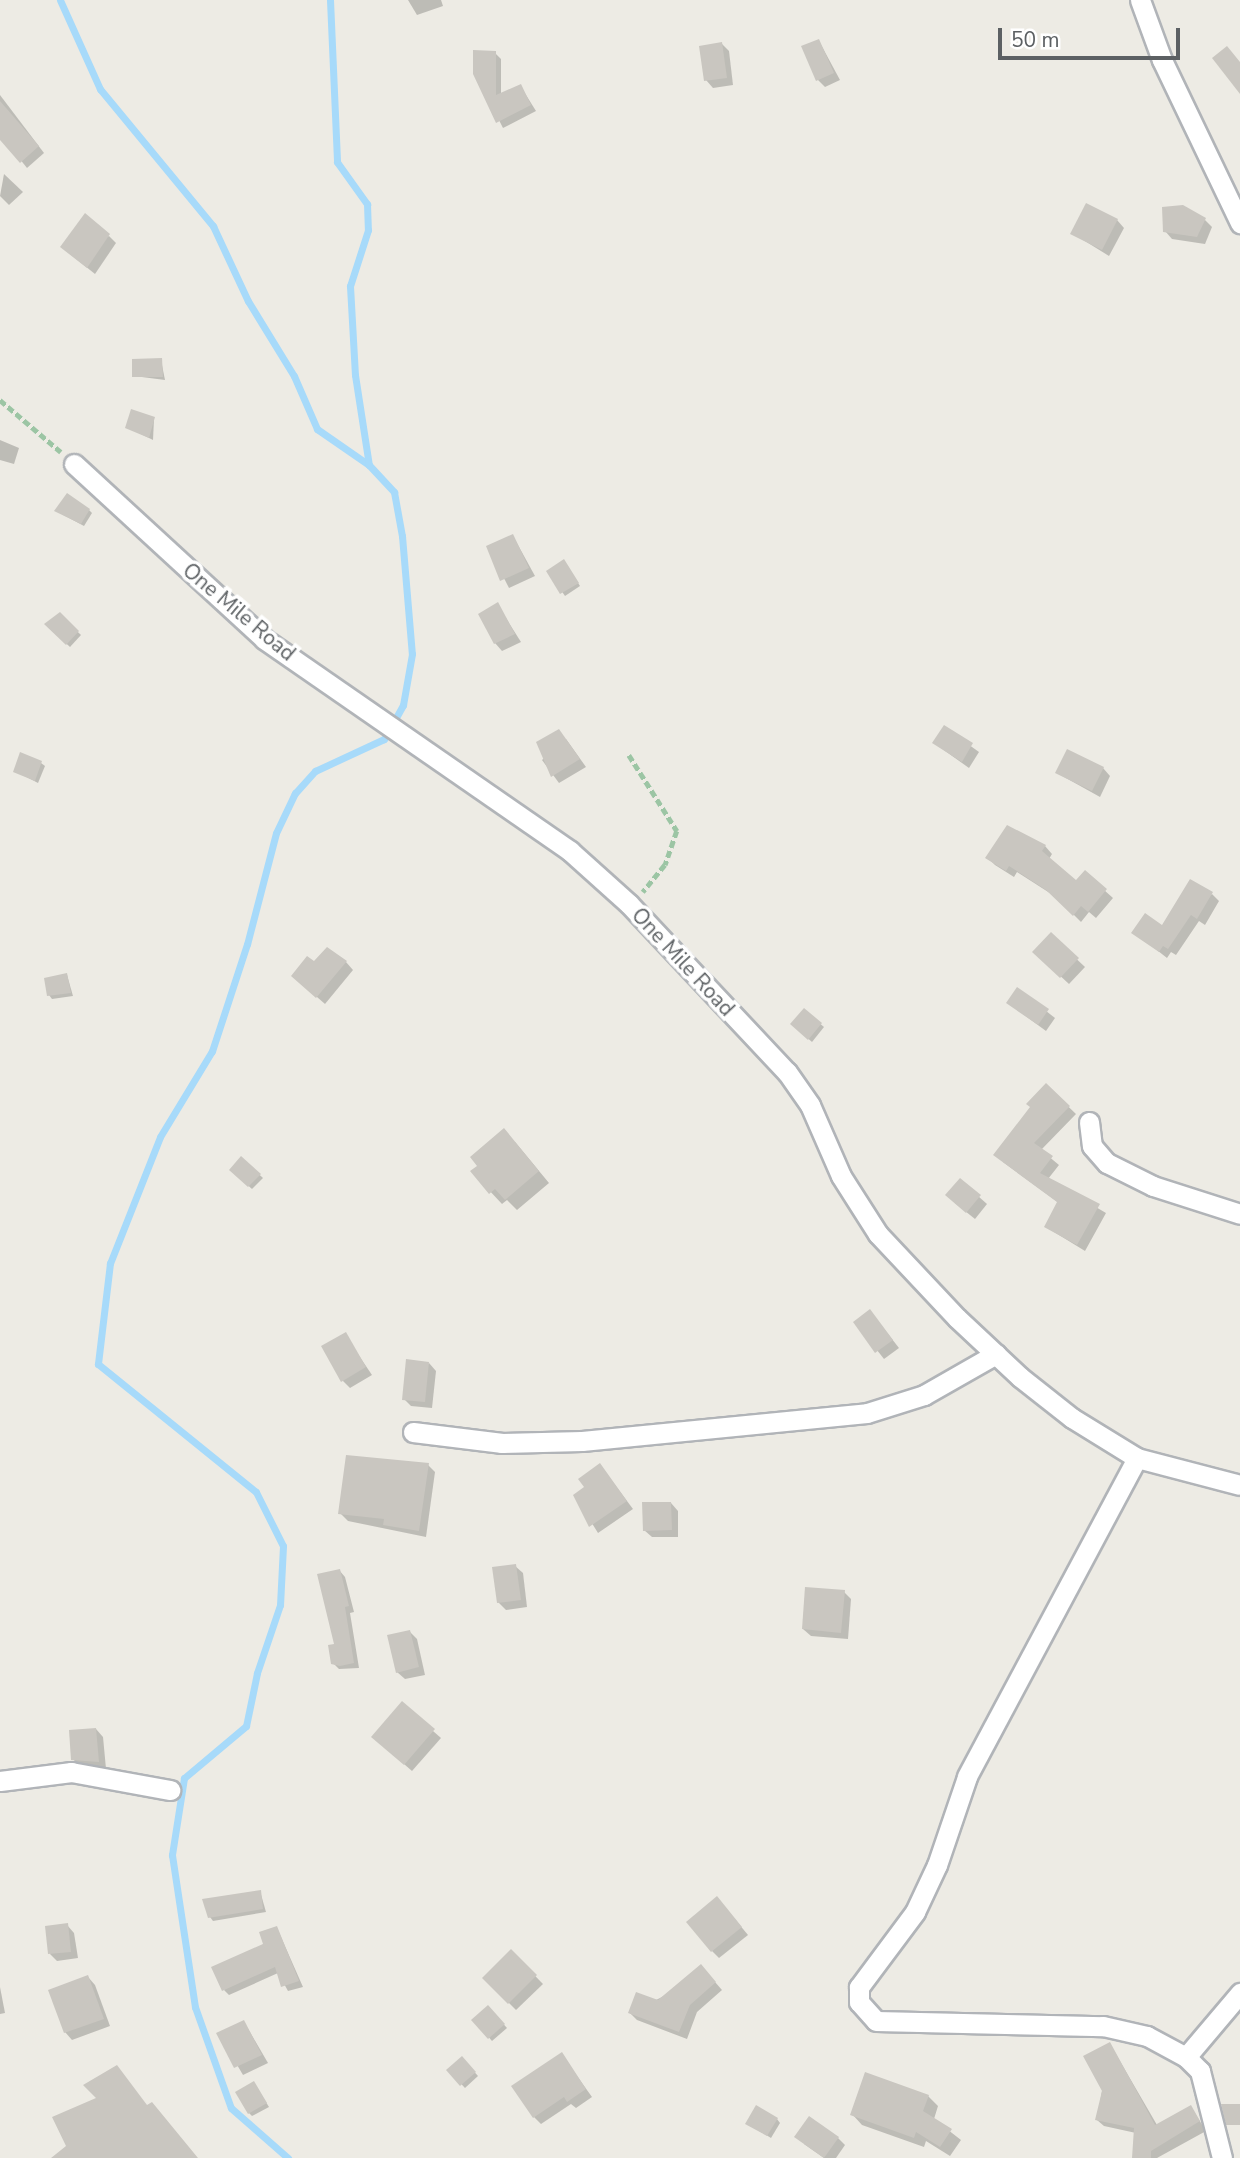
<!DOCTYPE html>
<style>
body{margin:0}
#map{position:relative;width:1240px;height:2158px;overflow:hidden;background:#edebe4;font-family:"Nunito Sans",sans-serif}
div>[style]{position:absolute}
.shadow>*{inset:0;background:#0003}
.stream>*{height:7px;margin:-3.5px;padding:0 3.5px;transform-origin:3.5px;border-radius:3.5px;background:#a7dafa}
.building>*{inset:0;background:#c9c6c0}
.path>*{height:4.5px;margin-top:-2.25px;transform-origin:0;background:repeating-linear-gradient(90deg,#9cc5a4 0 7px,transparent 0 10.5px)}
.roads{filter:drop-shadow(2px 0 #b1b4b8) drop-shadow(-2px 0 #b1b4b8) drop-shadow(0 2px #b1b4b8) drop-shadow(0 -2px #b1b4b8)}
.minor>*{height:19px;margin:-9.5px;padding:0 9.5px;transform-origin:9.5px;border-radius:9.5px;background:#fff}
span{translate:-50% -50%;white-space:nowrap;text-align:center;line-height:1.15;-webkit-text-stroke:7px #fff;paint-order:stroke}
.street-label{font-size:21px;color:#5c6063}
.scale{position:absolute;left:998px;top:28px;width:182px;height:32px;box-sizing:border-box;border:4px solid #5c6063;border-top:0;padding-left:9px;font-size:21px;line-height:24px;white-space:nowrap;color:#5c6063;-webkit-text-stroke:5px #fff;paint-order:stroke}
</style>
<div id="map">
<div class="shadow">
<div style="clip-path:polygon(408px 0,441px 0,443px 6px,417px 15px)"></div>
<div style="clip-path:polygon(819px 41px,840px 80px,825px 87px,818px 80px)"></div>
<div style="clip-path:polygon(722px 44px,729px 51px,733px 85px,713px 88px,706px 80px)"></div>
<div style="clip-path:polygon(495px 53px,501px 59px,501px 95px,521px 87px,536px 111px,503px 128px,475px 73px)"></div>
<div style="clip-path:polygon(0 95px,44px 153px,27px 168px,0 134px)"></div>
<div style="clip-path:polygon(4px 174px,23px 192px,9px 205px,0 196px)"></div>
<div style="clip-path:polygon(1117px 220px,1124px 228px,1109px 256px,1072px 233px)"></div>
<div style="clip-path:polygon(1205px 220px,1212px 227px,1205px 244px,1172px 239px,1165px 231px)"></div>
<div style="clip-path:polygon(109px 236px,116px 243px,95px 274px,70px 254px)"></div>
<div style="clip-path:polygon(161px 360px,165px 380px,134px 376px)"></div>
<div style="clip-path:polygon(154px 419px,153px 440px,127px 427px)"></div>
<div style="clip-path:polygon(0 440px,19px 448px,14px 464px,0 460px)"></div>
<div style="clip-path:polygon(89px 510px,92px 513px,84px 526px,56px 511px)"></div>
<div style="clip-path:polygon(513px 536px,535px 576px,509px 588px,488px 547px)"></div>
<div style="clip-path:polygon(567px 565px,580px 586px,565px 596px,548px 571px)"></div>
<div style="clip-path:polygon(497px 604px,521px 642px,502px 651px,495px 643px)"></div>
<div style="clip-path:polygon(59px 614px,81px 635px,70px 647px,46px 625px)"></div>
<div style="clip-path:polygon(944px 727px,979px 752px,969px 768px,934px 743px)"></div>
<div style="clip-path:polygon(566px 739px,586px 767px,559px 783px,542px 760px)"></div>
<div style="clip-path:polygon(41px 763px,45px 766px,38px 783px,15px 771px)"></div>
<div style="clip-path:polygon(1103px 768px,1110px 776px,1100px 797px,1057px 773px)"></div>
<div style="clip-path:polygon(1007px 827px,1045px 846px,1052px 854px,1049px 859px,1076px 883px,1085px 873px,1113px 898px,1096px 918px,1089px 912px,1081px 922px,1056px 897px,1017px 872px,1014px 877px,995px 865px,988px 858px)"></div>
<div style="clip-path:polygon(1212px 894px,1219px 901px,1205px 925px,1199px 921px,1176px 955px,1171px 952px,1167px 958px,1134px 932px,1162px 927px)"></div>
<div style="clip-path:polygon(1051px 935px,1085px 967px,1069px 984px,1042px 959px)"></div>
<div style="clip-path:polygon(346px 962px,353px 970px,325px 1004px,301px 983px,314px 964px)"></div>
<div style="clip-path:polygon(67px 975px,73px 996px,52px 999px,49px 995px)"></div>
<div style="clip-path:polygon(1018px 989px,1055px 1018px,1046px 1031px,1008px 1003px)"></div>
<div style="clip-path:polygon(804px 1010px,824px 1027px,812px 1042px,792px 1024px)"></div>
<div style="clip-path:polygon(1047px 1086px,1076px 1114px,1041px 1150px,1059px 1165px,1048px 1179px,1106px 1213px,1085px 1251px,1046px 1227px,1059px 1203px,1003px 1162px)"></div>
<div style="clip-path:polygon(515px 1142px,549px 1183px,517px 1210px,507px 1200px,502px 1204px,472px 1172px)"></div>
<div style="clip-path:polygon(241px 1158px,263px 1178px,252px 1189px,231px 1170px)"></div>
<div style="clip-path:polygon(960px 1180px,987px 1204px,975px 1219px,955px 1203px)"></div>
<div style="clip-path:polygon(870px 1311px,899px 1348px,884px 1359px,855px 1322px)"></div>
<div style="clip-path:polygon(345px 1335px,372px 1375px,350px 1388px,343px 1381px)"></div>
<div style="clip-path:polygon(429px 1363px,436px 1371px,432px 1408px,411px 1406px,404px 1399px)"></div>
<div style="clip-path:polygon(428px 1465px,435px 1472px,426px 1537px,348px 1521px,340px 1513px)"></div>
<div style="clip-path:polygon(600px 1465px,633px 1509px,598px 1533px,575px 1496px,586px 1488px)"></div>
<div style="clip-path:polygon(671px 1503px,678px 1511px,678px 1537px,652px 1537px,644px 1530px)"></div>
<div style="clip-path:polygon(515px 1566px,523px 1573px,527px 1607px,506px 1610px,498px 1602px)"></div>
<div style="clip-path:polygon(339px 1570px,345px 1577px,354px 1612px,350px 1613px,359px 1668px,339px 1669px,333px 1663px)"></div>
<div style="clip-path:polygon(844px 1592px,851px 1599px,848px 1639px,811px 1636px,803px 1629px)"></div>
<div style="clip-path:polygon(410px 1632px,417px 1639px,425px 1675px,405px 1679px,397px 1672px)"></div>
<div style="clip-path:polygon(96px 1729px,103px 1737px,106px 1769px,80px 1767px,73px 1759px)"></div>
<div style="clip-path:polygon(433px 1731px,441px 1738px,412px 1771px,381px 1744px)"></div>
<div style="clip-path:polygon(260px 1891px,266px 1912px,213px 1921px,210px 1917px)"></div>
<div style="clip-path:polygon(724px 1906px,748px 1935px,719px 1958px,712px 1951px)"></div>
<div style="clip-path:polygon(67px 1925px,74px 1933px,78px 1958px,57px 1961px,50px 1954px)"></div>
<div style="clip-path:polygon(277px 1928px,303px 1987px,288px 1991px,278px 1973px,229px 1995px,224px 1990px)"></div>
<div style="clip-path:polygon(511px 1951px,543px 1984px,516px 2010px,484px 1978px)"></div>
<div style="clip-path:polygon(708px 1974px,722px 1990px,697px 2012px,687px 2039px,637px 2020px,630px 2013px)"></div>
<div style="clip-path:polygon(88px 1977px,95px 1985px,110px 2026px,72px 2040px,65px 2032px)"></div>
<div style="clip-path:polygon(0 1987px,5px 2013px,0 2014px)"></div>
<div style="clip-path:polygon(488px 2007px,507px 2028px,492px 2041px,474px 2020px)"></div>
<div style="clip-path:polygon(244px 2022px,268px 2063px,243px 2075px,219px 2034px)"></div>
<div style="clip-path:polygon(1110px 2044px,1157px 2125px,1191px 2107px,1206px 2131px,1157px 2158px,1134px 2158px,1136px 2133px,1104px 2126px,1097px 2120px)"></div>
<div style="clip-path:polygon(562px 2055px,592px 2097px,576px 2108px,571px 2104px,541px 2124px,534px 2117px)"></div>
<div style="clip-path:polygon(462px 2058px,478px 2076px,465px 2088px,448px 2070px)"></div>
<div style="clip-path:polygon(254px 2083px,269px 2107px,252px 2116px,249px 2113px)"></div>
<div style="clip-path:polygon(928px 2096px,938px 2106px,934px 2119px,961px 2140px,950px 2156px,926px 2141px,924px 2147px,862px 2125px,852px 2114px)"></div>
<div style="clip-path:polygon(777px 2119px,780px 2123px,771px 2138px,751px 2126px)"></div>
<div style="clip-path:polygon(838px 2138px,845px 2145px,836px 2158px,824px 2158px,804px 2144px)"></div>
</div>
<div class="stream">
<div style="left:60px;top:0;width:98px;rotate:65.8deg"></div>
<div style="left:100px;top:89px;width:178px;rotate:50.5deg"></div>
<div style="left:213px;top:226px;width:83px;rotate:65deg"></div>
<div style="left:248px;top:301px;width:88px;rotate:58.5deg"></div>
<div style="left:294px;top:376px;width:58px;rotate:66.5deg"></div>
<div style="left:317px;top:429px;width:63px;rotate:34.7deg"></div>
<div style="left:369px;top:465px;width:37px;rotate:47deg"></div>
<div style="left:394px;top:492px;width:45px;rotate:79.7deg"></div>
<div style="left:402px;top:536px;width:118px;rotate:85.2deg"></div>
<div style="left:412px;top:654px;width:52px;rotate:100deg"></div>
<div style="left:403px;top:705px;width:39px;rotate:119deg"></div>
<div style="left:384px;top:739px;width:76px;rotate:155.1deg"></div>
<div style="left:315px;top:771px;width:30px;rotate:132deg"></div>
<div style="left:295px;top:793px;width:44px;rotate:115.4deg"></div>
<div style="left:276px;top:833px;width:115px;rotate:104.6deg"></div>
<div style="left:247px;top:944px;width:113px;rotate:108.1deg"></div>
<div style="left:212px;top:1051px;width:100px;rotate:121.2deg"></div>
<div style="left:160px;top:1137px;width:136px;rotate:111.6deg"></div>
<div style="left:110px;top:1263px;width:102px;rotate:96.8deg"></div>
<div style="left:98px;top:1364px;width:203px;rotate:39deg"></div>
<div style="left:256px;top:1492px;width:60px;rotate:63.4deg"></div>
<div style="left:283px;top:1546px;width:59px;rotate:92.9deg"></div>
<div style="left:280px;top:1605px;width:72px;rotate:108.7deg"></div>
<div style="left:257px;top:1673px;width:54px;rotate:101.7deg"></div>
<div style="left:246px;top:1726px;width:81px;rotate:140deg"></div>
<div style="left:184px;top:1778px;width:78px;rotate:98.9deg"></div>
<div style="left:172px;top:1855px;width:154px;rotate:81.4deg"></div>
<div style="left:195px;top:2007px;width:107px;rotate:70.4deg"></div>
<div style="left:231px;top:2108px;width:76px;rotate:41.3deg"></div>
<div style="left:330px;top:0;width:162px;rotate:87.5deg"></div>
<div style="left:337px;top:162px;width:52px;rotate:54.5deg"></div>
<div style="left:367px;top:204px;width:26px;rotate:88deg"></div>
<div style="left:368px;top:230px;width:59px;rotate:107.8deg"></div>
<div style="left:350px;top:286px;width:89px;rotate:86.8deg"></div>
<div style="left:355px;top:375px;width:91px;rotate:81.2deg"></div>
</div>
<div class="building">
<div style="clip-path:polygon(819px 39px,834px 73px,816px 81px,801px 46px)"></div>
<div style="clip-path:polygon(722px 42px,727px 78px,704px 81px,699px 46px)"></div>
<div style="clip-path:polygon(1227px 46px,1240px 62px,1240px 94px,1212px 58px)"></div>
<div style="clip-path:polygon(473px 50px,496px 51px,496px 95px,521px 84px,531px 105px,496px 123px,473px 74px)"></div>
<div style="clip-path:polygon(0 101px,39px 146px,20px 163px,0 140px)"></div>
<div style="clip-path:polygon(1086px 203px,1118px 219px,1102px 250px,1070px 234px)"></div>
<div style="clip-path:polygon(1183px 205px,1206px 218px,1197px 237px,1163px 232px,1162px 207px)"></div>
<div style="clip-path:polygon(85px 213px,110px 234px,87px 268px,60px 247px)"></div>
<div style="clip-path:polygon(162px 358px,163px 377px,132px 377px,132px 359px)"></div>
<div style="clip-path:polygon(131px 409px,155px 417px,149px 438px,125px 428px)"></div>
<div style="clip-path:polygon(67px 493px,90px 509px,81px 524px,54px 511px)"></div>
<div style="clip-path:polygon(513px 534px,529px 568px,500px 581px,486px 546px)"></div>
<div style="clip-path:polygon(564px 559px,579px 583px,560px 594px,546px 571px)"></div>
<div style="clip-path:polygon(498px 602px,515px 634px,494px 644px,478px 614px)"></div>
<div style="clip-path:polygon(60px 612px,79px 631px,66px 645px,44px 624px)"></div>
<div style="clip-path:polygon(944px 725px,973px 743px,962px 762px,932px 743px)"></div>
<div style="clip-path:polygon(559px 729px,580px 759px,551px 777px,536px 742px)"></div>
<div style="clip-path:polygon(1067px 749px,1104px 767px,1092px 791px,1055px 773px)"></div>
<div style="clip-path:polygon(20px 752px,42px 761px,35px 781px,13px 772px)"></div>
<div style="clip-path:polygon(1007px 825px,1046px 845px,1042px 851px,1076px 880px,1085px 870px,1107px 889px,1088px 912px,1081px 906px,1073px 916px,1046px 890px,1009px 866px,1006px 871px,985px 858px)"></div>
<div style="clip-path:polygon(1190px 879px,1213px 892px,1197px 919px,1191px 915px,1168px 949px,1163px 946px,1159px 952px,1131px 933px,1145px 913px,1162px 925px)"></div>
<div style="clip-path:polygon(1051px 932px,1079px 958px,1060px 978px,1032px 952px)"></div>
<div style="clip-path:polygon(327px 947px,347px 961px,316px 998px,291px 976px,307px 956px,314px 961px)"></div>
<div style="clip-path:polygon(67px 973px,71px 993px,47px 996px,44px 978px)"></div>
<div style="clip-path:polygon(1017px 987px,1049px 1009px,1038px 1025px,1006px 1003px)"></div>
<div style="clip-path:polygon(804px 1008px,822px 1023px,808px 1040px,790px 1024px)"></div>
<div style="clip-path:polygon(1046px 1083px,1070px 1106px,1034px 1143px,1053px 1156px,1040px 1173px,1100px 1204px,1077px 1245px,1044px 1227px,1057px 1202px,993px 1155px,1030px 1107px,1026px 1104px)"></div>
<div style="clip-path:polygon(504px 1128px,539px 1171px,505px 1200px,495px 1189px,489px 1194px,470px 1171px,477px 1166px,470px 1157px)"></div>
<div style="clip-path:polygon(241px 1156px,261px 1174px,248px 1187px,229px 1170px)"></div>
<div style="clip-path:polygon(960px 1178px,981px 1195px,966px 1213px,945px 1195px)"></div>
<div style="clip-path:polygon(870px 1309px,893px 1340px,875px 1353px,853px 1322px)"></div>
<div style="clip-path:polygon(346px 1332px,366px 1367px,341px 1382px,321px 1346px)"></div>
<div style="clip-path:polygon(406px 1359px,429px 1362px,425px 1402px,402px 1400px)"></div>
<div style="clip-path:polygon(346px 1455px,429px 1463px,419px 1531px,383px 1525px,384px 1519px,338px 1514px)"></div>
<div style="clip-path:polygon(600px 1463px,627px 1501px,589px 1527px,573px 1495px,584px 1487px,578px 1479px)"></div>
<div style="clip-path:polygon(642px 1502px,671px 1502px,672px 1530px,643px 1531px)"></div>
<div style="clip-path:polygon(516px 1564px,521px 1600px,497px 1603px,492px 1567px)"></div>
<div style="clip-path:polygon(340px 1569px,349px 1606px,345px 1607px,354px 1663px,340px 1666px,331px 1664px,328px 1645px,334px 1644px,317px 1574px)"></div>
<div style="clip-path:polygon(805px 1587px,845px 1590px,841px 1633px,802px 1629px)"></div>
<div style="clip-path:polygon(410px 1630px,419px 1667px,396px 1673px,387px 1635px)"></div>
<div style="clip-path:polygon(402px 1701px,435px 1729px,404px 1765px,371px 1737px)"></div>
<div style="clip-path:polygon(96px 1728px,99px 1762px,71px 1760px,69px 1730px)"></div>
<div style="clip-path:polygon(261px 1890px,263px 1909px,208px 1918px,202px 1899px)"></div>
<div style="clip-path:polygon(717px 1896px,742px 1927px,711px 1952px,686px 1922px)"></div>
<div style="clip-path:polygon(68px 1923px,71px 1952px,48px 1954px,45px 1926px)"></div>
<div style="clip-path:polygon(277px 1926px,299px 1981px,281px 1987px,275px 1967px,222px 1991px,211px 1967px,263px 1944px,259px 1932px)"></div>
<div style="clip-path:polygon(511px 1949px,537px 1975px,508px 2004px,482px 1978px)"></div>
<div style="clip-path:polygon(701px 1964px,716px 1982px,690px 2005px,679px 2032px,628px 2013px,636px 1992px,658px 2000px)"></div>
<div style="clip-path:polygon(88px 1975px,104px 2019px,64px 2033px,48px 1990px)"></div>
<div style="clip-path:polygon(488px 2005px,505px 2024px,488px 2039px,471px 2020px)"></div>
<div style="clip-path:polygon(244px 2020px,262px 2055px,234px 2068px,216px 2033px)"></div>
<div style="clip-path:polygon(1110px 2042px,1155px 2125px,1191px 2105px,1200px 2121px,1151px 2151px,1151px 2158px,1132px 2158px,1134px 2128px,1095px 2120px,1102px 2091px,1083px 2056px)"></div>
<div style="clip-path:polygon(562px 2052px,586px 2089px,567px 2102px,564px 2097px,533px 2118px,511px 2086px)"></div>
<div style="clip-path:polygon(462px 2056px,476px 2072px,460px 2086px,446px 2070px)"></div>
<div style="clip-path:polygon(117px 2065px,147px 2105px,152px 2102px,198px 2158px,51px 2158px,66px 2146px,52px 2117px,96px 2098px,83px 2085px)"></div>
<div style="clip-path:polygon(865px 2072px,929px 2095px,923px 2111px,952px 2129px,940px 2147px,916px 2132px,914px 2138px,850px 2115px)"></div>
<div style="clip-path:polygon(254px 2081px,267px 2103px,248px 2114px,235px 2092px)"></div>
<div style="clip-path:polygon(1221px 2104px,1240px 2104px,1240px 2125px,1226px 2125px)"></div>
<div style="clip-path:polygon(756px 2105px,778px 2118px,767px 2136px,745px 2124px)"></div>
<div style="clip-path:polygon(809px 2116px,839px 2137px,824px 2158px,794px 2137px)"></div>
</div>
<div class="path">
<div style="left:0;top:400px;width:80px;rotate:40.4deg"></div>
<div style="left:629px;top:755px;width:90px;rotate:57.7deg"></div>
<div style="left:677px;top:831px;width:36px;rotate:109deg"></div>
<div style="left:665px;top:865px;width:35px;rotate:129deg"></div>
</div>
<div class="roads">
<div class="minor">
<div style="left:1140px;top:0;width:64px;rotate:69.9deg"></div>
<div style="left:1162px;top:60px;width:181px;rotate:64.4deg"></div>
<div style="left:74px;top:464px;width:258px;rotate:42.6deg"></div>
<div style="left:264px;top:639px;width:372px;rotate:34.7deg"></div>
<div style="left:570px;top:851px;width:79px;rotate:41.9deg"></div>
<div style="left:629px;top:904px;width:231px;rotate:46.8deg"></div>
<div style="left:787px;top:1072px;width:40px;rotate:55.1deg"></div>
<div style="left:810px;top:1105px;width:77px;rotate:66.4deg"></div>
<div style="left:841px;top:1176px;width:69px;rotate:57.5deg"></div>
<div style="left:878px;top:1234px;width:115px;rotate:46.8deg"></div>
<div style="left:957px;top:1318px;width:86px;rotate:43.1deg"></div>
<div style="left:1020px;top:1377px;width:66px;rotate:38.3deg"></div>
<div style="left:1072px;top:1418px;width:76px;rotate:31.6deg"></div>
<div style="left:1137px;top:1458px;width:106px;rotate:14.7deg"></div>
<div style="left:1089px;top:1122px;width:24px;rotate:83deg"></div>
<div style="left:1092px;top:1146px;width:23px;rotate:49deg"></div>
<div style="left:1107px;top:1163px;width:51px;rotate:26.6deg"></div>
<div style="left:1153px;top:1186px;width:91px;rotate:17.8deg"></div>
<div style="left:413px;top:1432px;width:90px;rotate:7deg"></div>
<div style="left:502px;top:1443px;width:80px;rotate:-1.4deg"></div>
<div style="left:582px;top:1441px;width:286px;rotate:-5.6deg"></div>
<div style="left:867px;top:1413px;width:60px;rotate:-17.5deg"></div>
<div style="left:924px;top:1395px;width:83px;rotate:-29.7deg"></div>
<div style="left:1137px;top:1458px;width:361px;rotate:118.1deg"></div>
<div style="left:967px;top:1777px;width:93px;rotate:108.8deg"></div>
<div style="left:937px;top:1865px;width:52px;rotate:115.1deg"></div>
<div style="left:915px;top:1912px;width:94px;rotate:126.7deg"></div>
<div style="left:859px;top:1987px;width:15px;rotate:90deg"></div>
<div style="left:859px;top:2002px;width:25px;rotate:48deg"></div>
<div style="left:876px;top:2021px;width:227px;rotate:1.3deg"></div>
<div style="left:1103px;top:2026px;width:45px;rotate:12.8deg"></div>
<div style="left:1147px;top:2036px;width:44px;rotate:28.3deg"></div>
<div style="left:1186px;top:2057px;width:20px;rotate:45deg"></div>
<div style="left:1200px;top:2071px;width:90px;rotate:75.8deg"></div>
<div style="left:0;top:1781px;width:72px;rotate:-7.2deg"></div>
<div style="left:71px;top:1772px;width:101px;rotate:10.3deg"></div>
<div style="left:1186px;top:2057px;width:84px;rotate:-49.8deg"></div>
</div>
</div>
<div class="street-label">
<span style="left:239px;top:612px;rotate:40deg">One Mile Road</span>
<span style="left:683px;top:962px;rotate:47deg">One Mile Road</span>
</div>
<div class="scale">50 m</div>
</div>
